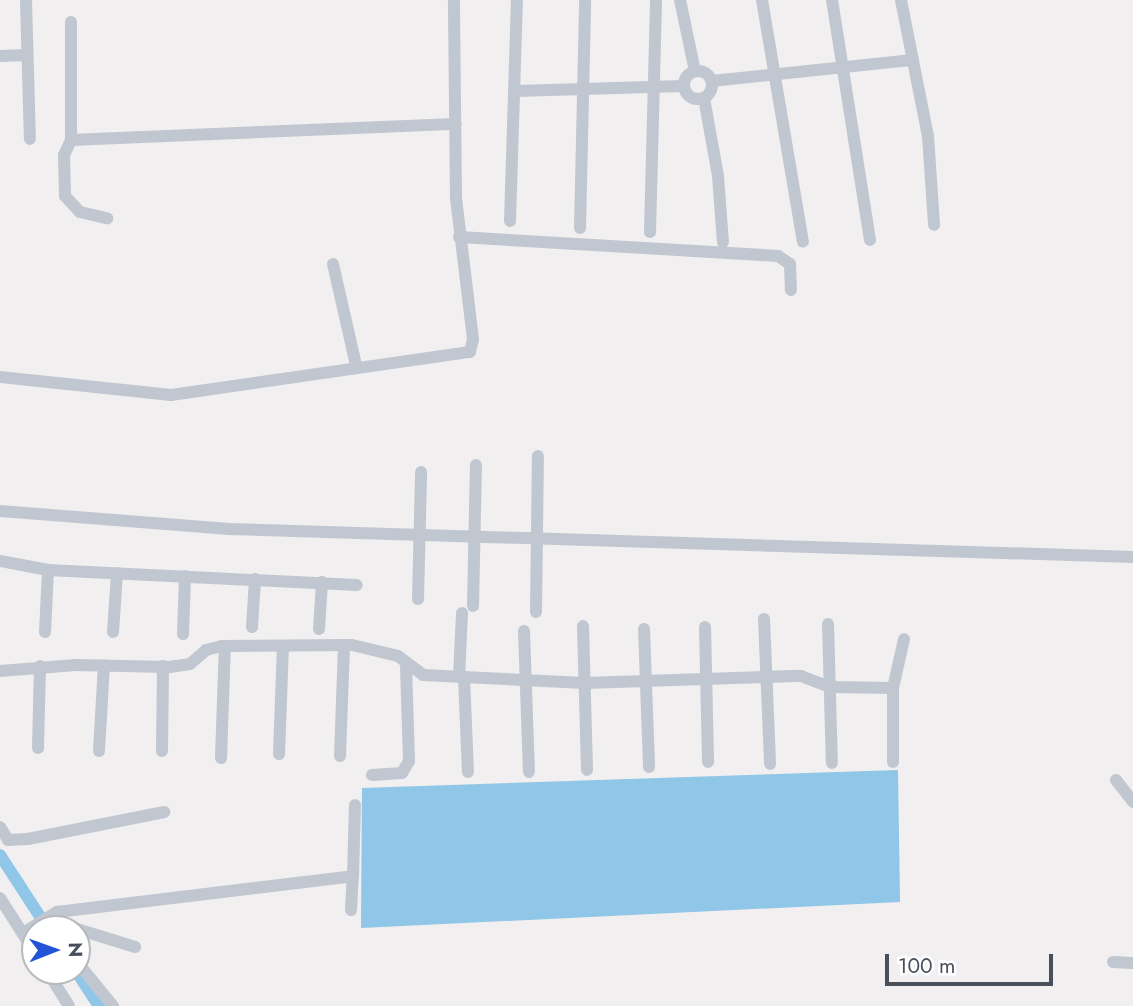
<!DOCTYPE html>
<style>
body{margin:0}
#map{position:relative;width:1133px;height:1006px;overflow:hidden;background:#f1efef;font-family:Jost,sans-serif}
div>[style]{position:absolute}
.water>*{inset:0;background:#90c6e7}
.canal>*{height:12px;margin:-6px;padding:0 6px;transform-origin:6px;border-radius:6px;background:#90c6e7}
.minor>*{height:12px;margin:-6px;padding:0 6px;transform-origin:6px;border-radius:6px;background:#c0c7d0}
.minor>.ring{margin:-6px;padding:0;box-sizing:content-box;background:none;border:12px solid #c0c7d0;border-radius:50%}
span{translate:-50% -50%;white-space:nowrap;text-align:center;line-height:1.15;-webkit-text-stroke:7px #fff;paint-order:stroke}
.north{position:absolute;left:21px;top:915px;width:70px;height:70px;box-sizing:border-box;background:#fff;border:2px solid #b6b9bd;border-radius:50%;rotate:89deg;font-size:19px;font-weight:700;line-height:28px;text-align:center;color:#484f5b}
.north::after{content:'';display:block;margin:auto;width:24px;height:32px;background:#2354d7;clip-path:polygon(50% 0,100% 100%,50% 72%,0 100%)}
.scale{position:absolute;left:885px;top:954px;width:168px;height:32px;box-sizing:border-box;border:4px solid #484f5b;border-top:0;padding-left:9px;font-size:21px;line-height:24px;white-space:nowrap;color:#484f5b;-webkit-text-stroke:5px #fff;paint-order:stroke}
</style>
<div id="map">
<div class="water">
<div style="clip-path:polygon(898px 770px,900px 902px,361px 928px,362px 788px)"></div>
</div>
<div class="canal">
<div style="left:0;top:855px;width:88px;rotate:57deg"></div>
<div style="left:76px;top:971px;width:42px;rotate:56.7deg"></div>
</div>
<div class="minor">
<div style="left:26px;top:0;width:139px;rotate:88.4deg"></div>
<div style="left:680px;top:0;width:73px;rotate:78.1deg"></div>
<div style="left:762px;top:0;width:245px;rotate:80.4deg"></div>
<div style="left:832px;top:0;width:243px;rotate:81deg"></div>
<div style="left:901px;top:0;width:139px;rotate:78.8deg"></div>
<div style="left:928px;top:136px;width:89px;rotate:86.1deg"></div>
<div style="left:71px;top:22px;width:118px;rotate:90deg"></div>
<div style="left:71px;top:140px;width:385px;rotate:-2.4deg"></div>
<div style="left:0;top:56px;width:27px;rotate:-2deg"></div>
<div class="ring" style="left:684px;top:71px;width:16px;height:16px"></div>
<div style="left:712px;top:81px;width:202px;rotate:-6deg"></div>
<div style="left:516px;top:91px;width:167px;rotate:-1.7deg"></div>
<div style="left:704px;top:98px;width:79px;rotate:79.8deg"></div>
<div style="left:718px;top:176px;width:66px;rotate:85.7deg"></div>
<div style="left:71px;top:140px;width:17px;rotate:115deg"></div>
<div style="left:64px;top:155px;width:41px;rotate:88.6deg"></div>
<div style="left:65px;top:196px;width:22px;rotate:47deg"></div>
<div style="left:80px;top:212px;width:28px;rotate:13deg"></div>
<div style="left:510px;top:221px;width:221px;rotate:-88.2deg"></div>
<div style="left:580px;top:228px;width:228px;rotate:-88.7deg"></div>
<div style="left:650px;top:232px;width:232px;rotate:-88.5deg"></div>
<div style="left:459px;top:237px;width:320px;rotate:3.4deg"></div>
<div style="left:778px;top:256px;width:14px;rotate:34deg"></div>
<div style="left:790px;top:264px;width:26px;rotate:88deg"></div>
<div style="left:333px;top:264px;width:104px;rotate:77.2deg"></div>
<div style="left:0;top:377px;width:172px;rotate:6deg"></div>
<div style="left:171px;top:395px;width:302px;rotate:-8.2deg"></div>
<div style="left:470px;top:352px;width:13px;rotate:-77deg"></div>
<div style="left:473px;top:339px;width:141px;rotate:-96.9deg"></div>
<div style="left:456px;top:199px;width:199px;rotate:-90.6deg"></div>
<div style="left:0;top:511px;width:230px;rotate:4.5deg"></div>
<div style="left:229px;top:529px;width:904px;rotate:1.77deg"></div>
<div style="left:0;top:561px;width:49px;rotate:10.6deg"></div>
<div style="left:48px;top:570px;width:309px;rotate:2.8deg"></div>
<div style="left:418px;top:599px;width:127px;rotate:-88.6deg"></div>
<div style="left:473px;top:606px;width:141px;rotate:-88.8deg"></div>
<div style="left:536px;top:612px;width:156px;rotate:-89.3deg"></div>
<div style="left:764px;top:619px;width:145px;rotate:87.6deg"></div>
<div style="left:828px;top:624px;width:139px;rotate:88.4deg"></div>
<div style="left:583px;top:626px;width:144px;rotate:88.4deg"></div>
<div style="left:252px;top:627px;width:48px;rotate:-86.4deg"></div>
<div style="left:705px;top:627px;width:135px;rotate:88.7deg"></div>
<div style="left:319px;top:629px;width:47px;rotate:-86.3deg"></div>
<div style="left:644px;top:629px;width:138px;rotate:87.9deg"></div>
<div style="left:524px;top:631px;width:141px;rotate:88deg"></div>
<div style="left:45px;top:632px;width:62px;rotate:-87.2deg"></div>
<div style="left:113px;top:632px;width:59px;rotate:-86.1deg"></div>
<div style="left:183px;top:634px;width:58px;rotate:-88deg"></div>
<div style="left:0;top:671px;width:76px;rotate:-4.5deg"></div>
<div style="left:76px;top:665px;width:93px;rotate:1.2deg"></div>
<div style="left:169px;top:667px;width:21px;rotate:-8deg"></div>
<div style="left:190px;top:664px;width:21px;rotate:-41deg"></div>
<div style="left:206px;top:650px;width:16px;rotate:-14deg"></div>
<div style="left:222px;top:646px;width:130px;rotate:-0.4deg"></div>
<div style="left:352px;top:645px;width:47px;rotate:13.4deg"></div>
<div style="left:398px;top:656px;width:31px;rotate:37deg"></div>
<div style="left:423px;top:675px;width:162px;rotate:2.8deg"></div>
<div style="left:585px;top:683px;width:216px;rotate:-1.9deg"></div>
<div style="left:801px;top:676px;width:30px;rotate:21deg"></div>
<div style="left:829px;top:687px;width:64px;rotate:0.9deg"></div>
<div style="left:459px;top:677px;width:64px;rotate:-87.3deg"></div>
<div style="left:464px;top:677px;width:95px;rotate:87.6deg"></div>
<div style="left:38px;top:748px;width:82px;rotate:-88.6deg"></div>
<div style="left:99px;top:751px;width:86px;rotate:-86.7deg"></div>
<div style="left:162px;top:751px;width:85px;rotate:-89.3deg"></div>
<div style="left:279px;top:754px;width:108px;rotate:-87.9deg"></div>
<div style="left:340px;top:756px;width:111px;rotate:-87.9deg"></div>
<div style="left:221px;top:758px;width:112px;rotate:-88deg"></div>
<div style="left:893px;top:762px;width:74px;rotate:-90deg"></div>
<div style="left:893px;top:688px;width:50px;rotate:-77.3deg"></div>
<div style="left:372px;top:775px;width:30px;rotate:-4deg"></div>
<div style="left:402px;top:773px;width:14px;rotate:-60deg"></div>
<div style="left:409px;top:761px;width:98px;rotate:-91.8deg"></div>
<div style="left:1116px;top:780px;width:28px;rotate:52deg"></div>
<div style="left:0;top:827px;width:15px;rotate:58deg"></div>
<div style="left:8px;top:840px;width:20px;rotate:-3deg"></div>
<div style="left:28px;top:839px;width:139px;rotate:-11.2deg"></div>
<div style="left:0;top:898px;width:65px;rotate:57.5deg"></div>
<div style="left:351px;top:910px;width:34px;rotate:-87deg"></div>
<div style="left:56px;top:929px;width:18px"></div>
<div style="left:77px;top:929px;width:61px;rotate:17.2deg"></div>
<div style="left:23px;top:933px;width:40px;rotate:-32deg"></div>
<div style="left:57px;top:912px;width:298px;rotate:-6.9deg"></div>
<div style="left:353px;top:876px;width:71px;rotate:-88.4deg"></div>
<div style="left:77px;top:962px;width:57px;rotate:50.7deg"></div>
<div style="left:1113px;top:962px;width:20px;rotate:3deg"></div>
<div style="left:47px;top:971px;width:41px;rotate:57.8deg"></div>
</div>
<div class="north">N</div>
<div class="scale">100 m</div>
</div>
